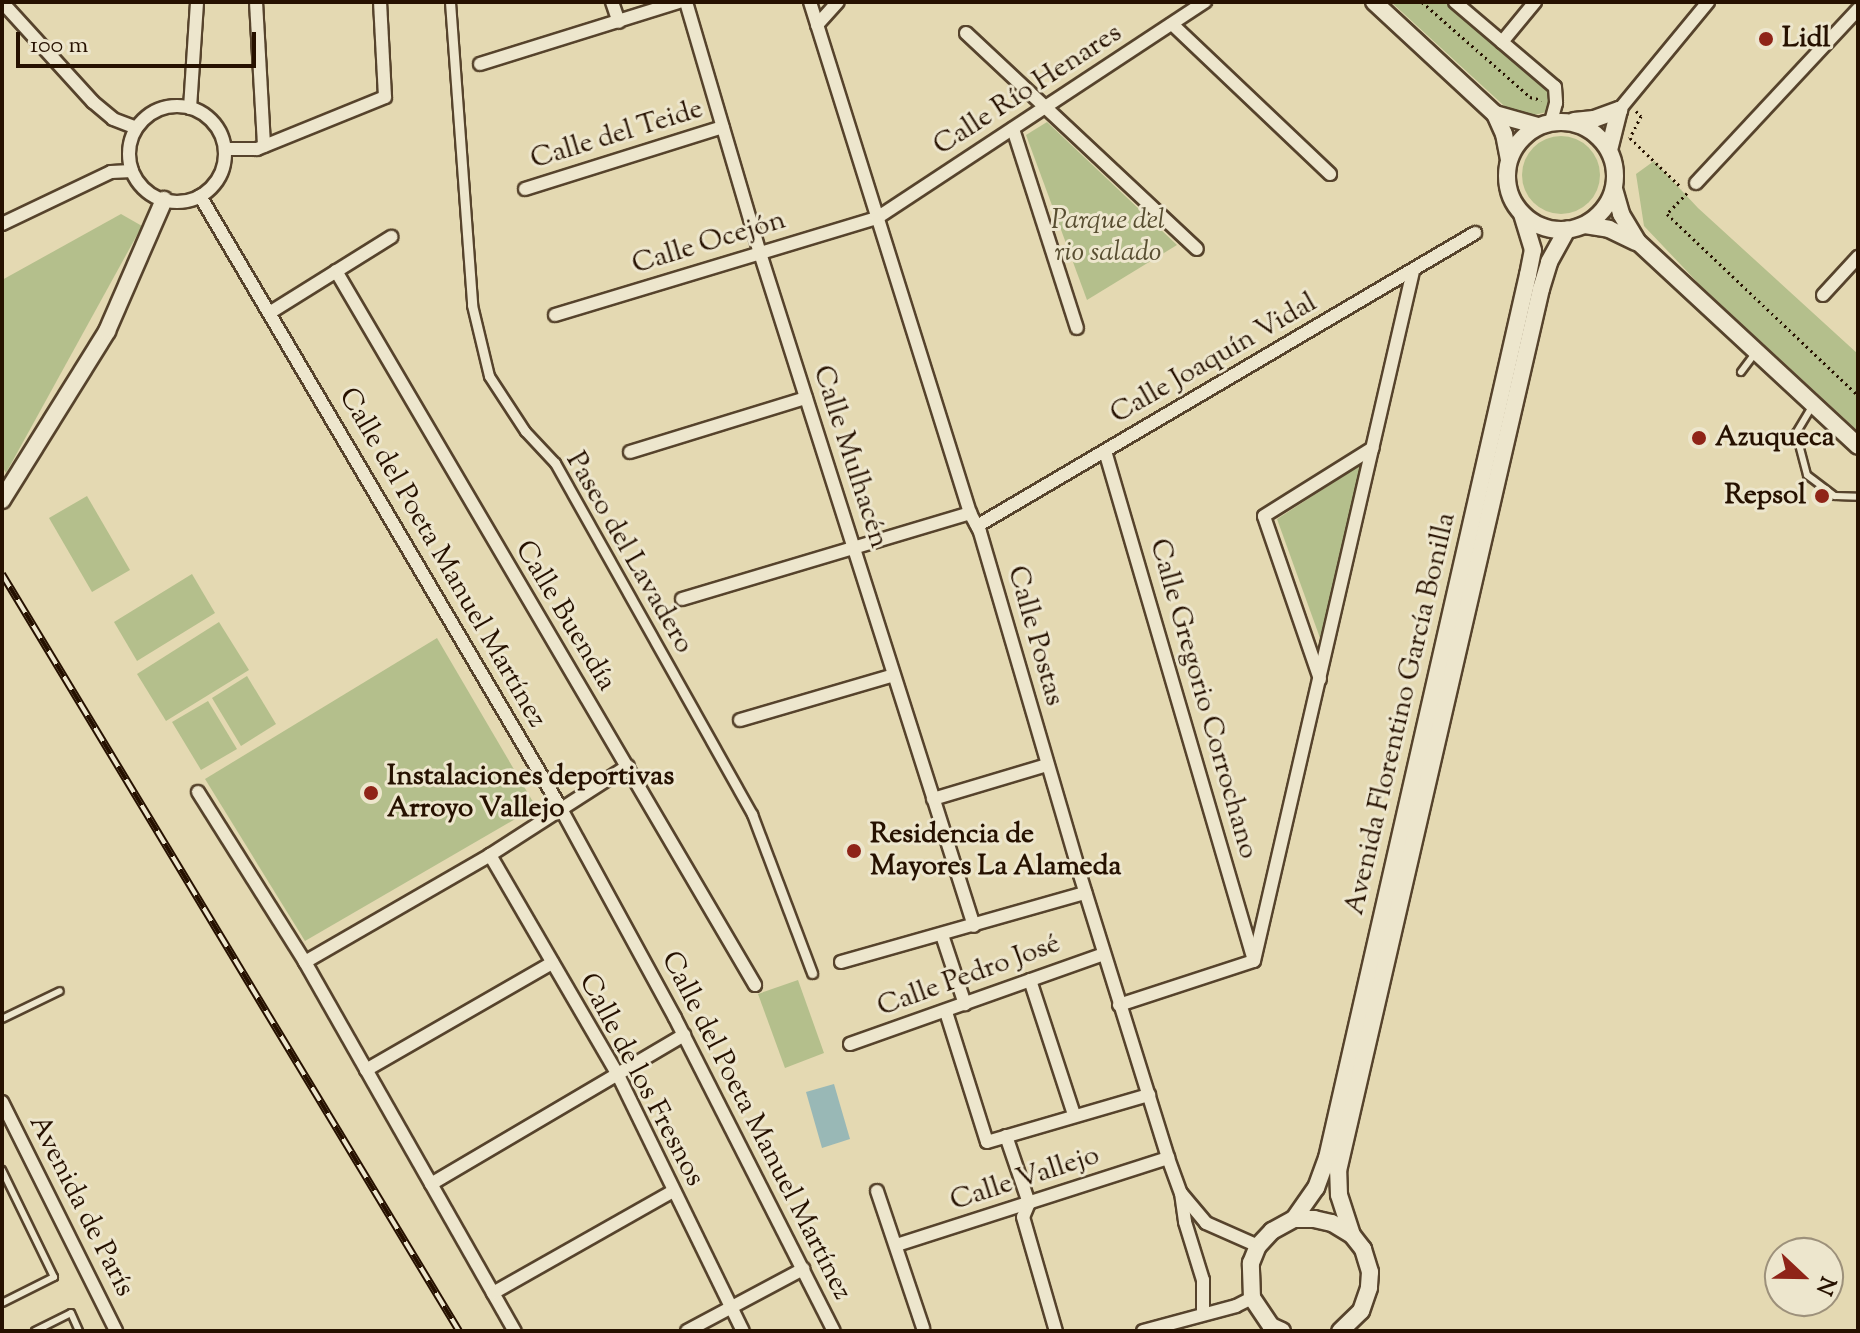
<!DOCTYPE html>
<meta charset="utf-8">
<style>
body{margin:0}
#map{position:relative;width:1860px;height:1333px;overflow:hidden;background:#e4d9b2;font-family:"Sorts Mill Goudy",serif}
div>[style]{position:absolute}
.green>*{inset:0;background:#b4bf8c}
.round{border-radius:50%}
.water>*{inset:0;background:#99b8b6}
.path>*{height:3px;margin-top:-1.5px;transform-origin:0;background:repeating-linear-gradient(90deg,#261100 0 2px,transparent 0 6px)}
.roads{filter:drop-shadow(2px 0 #56432c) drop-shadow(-2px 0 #56432c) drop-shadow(0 2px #56432c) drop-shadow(0 -2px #56432c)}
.service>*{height:6px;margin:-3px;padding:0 3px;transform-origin:3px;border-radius:3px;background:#ede6cd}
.pedestrian>*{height:9px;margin:-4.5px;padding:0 4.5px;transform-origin:4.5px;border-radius:4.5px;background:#ede6cd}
.minor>*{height:12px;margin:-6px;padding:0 6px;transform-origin:6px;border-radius:6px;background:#ede6cd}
.minor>.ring{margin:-6px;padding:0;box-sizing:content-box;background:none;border:12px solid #ede6cd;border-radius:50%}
.tertiary>*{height:16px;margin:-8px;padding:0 8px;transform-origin:8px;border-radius:8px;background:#ede6cd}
.tertiary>.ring{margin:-8px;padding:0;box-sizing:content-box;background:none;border:16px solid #ede6cd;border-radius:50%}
.rail>*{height:8px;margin-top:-4px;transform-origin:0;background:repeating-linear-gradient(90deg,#ede6cd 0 15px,#261100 0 30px);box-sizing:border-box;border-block:2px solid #261100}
.dots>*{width:22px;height:22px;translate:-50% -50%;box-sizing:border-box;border:4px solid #ede6cd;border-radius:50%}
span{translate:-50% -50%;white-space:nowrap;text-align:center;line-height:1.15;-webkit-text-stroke:6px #ede6cd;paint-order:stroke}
.poi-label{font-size:28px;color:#261100;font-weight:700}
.left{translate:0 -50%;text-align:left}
.right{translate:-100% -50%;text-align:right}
.street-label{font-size:28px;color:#261100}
.park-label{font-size:28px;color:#584e31;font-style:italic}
.frame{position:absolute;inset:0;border:4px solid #261100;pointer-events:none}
.north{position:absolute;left:1764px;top:1237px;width:80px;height:80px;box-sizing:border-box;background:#ede6cd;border:2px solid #9d917b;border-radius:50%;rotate:112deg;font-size:22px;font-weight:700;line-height:32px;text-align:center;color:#261100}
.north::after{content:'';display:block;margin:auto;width:28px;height:36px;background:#8f2418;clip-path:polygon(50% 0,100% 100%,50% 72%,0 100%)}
.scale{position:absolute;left:16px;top:32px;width:240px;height:36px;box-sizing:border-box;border:4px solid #261100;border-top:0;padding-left:10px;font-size:24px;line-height:28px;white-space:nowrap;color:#261100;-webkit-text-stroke:6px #ede6cd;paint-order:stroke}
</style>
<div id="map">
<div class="green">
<div style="clip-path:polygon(1391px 2px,1450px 2px,1556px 96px,1555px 110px,1530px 116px,1513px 114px)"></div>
<div style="clip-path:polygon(1047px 122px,1177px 245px,1087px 300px,1026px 135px)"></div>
<div class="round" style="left:1522px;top:136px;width:78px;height:78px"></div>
<div style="clip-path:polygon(1654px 161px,1698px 208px,1858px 354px,1858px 431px,1700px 285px,1644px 226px,1636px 174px)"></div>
<div style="clip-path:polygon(121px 214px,142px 226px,6px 473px,2px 466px,2px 280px)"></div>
<div style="clip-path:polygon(1362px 464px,1320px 638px,1277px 519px)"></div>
<div style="clip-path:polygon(87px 496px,130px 570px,92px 592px,49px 518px)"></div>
<div style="clip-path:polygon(192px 574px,215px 613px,137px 661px,114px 622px)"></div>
<div style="clip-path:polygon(219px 622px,249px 670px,166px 721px,137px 674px)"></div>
<div style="clip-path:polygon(437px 638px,536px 807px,305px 941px,205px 779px)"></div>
<div style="clip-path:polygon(247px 676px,276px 724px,241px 746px,212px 698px)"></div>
<div style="clip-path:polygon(208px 701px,237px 749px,201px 770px,172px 722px)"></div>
<div style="clip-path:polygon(798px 980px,824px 1053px,785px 1068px,758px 994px)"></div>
</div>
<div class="water">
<div style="clip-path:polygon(834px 1084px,850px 1139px,822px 1148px,806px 1092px)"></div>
</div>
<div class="path">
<div style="left:1422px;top:2px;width:144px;rotate:41.3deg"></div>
<div style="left:1530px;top:97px;width:12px;rotate:14deg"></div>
<div style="left:1636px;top:111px;width:7px;rotate:45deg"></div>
<div style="left:1641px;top:116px;width:25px;rotate:117deg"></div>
<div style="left:1630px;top:138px;width:72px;rotate:43.9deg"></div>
<div style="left:1687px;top:193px;width:29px;rotate:134deg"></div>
<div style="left:1667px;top:214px;width:263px;rotate:43.5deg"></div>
</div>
<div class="roads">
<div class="service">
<div style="left:1741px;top:372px;width:25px;rotate:-53deg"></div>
<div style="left:1813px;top:405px;width:33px;rotate:121deg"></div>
<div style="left:1796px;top:433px;width:43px;rotate:75.3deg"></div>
<div style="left:1807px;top:475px;width:35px;rotate:37deg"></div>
<div style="left:1835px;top:496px;width:23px;rotate:2deg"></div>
<div style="left:2px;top:1019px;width:64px;rotate:-25.8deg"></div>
<div style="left:2px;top:1170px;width:119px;rotate:64.1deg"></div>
<div style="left:54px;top:1277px;width:58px;rotate:153.4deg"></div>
<div style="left:35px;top:1331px;width:40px;rotate:-26.6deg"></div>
<div style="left:71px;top:1313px;width:20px;rotate:66deg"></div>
</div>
<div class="pedestrian">
<div style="left:450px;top:2px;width:304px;rotate:85.8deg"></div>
<div style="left:472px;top:305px;width:73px;rotate:76.5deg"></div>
<div style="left:489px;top:376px;width:66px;rotate:56.8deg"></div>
<div style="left:525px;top:431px;width:44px;rotate:46.8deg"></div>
<div style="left:555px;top:463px;width:403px;rotate:60.7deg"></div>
<div style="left:752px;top:814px;width:170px;rotate:69.3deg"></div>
</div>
<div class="minor">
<div style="left:2px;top:2px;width:135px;rotate:47.7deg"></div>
<div style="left:93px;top:102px;width:26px;rotate:40deg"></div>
<div style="left:113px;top:119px;width:25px;rotate:21deg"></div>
<div style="left:256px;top:2px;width:144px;rotate:86.8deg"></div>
<div style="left:612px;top:2px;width:21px;rotate:71deg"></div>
<div style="left:686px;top:2px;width:262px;rotate:73.6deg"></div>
<div style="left:760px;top:253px;width:706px;rotate:72.36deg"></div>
<div style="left:810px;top:2px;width:535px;rotate:72.61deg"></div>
<div style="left:970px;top:513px;width:21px;rotate:62deg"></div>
<div style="left:980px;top:532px;width:357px;rotate:73.7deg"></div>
<div style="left:1080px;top:875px;width:296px;rotate:72.7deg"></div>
<div style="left:1168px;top:1158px;width:37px;rotate:70deg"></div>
<div style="left:1181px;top:1193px;width:39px;rotate:50deg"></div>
<div style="left:1206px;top:1223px;width:57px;rotate:23.9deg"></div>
<div style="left:1455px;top:2px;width:131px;rotate:40.4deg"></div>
<div style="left:1555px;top:87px;width:16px;rotate:86deg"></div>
<div style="left:1556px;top:103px;width:20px;rotate:105deg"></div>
<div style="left:1172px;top:24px;width:218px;rotate:43.5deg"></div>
<div style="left:817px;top:25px;width:31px;rotate:-48deg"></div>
<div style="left:966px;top:33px;width:316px;rotate:43.1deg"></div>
<div style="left:1502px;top:42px;width:52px;rotate:-50.5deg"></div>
<div style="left:480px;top:64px;width:208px;rotate:-17.3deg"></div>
<div class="ring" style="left:129px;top:106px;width:84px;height:84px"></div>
<div style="left:190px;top:108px;width:106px;rotate:-86.2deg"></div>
<div style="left:1619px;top:110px;width:140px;rotate:-50.5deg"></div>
<div style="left:1013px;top:129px;width:209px;rotate:72.2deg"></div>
<div style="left:225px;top:149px;width:32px"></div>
<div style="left:257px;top:149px;width:138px;rotate:-22.1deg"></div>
<div style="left:385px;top:97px;width:95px;rotate:-93deg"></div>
<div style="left:1696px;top:183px;width:238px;rotate:-47deg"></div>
<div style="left:525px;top:189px;width:207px;rotate:-17.4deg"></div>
<div style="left:200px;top:196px;width:709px;rotate:59.49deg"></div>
<div style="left:560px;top:807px;width:240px;rotate:61.4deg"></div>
<div style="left:675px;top:1018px;width:351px;rotate:63.1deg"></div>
<div style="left:2px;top:224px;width:121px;rotate:-25.5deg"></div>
<div style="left:111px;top:172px;width:21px;rotate:-3deg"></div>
<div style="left:336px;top:271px;width:828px;rotate:59.59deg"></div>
<div style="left:1823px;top:295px;width:52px;rotate:-47.4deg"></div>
<div style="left:271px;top:312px;width:142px;rotate:-32deg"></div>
<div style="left:555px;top:315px;width:336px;rotate:-16.8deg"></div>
<div style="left:877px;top:218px;width:393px;rotate:-33.4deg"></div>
<div style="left:1105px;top:451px;width:527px;rotate:73.7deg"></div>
<div style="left:630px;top:452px;width:184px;rotate:-17.1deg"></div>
<div style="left:977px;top:526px;width:578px;rotate:-30.47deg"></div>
<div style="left:682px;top:599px;width:301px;rotate:-16.6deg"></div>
<div style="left:1320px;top:679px;width:172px;rotate:-109deg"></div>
<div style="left:1264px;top:516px;width:128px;rotate:-32deg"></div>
<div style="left:740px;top:720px;width:160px;rotate:-16.3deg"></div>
<div style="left:198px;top:792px;width:201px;rotate:57.8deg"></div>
<div style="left:305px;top:962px;width:425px;rotate:60.4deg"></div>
<div style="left:933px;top:799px;width:119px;rotate:-16.6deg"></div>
<div style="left:490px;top:855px;width:252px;rotate:59.8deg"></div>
<div style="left:617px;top:1073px;width:287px;rotate:64deg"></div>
<div style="left:942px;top:935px;width:73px;rotate:71.6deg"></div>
<div style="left:305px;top:962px;width:214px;rotate:-30deg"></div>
<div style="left:490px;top:855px;width:164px;rotate:-32.8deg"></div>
<div style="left:841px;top:962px;width:254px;rotate:-15.8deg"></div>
<div style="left:1030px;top:980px;width:142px;rotate:71.9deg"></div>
<div style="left:1119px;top:1005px;width:142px;rotate:-18.1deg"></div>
<div style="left:1254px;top:961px;width:708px;rotate:-77.02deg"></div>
<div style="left:946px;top:1012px;width:136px;rotate:72.5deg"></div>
<div style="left:987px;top:1142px;width:169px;rotate:-16.2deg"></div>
<div style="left:850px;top:1044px;width:269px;rotate:-19.5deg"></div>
<div style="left:366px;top:1070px;width:215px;rotate:-29.9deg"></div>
<div style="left:2px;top:1102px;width:256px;rotate:63.5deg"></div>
<div style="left:1006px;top:1136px;width:71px;rotate:71.1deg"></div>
<div style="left:1029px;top:1203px;width:15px;rotate:113deg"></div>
<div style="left:1023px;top:1217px;width:119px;rotate:73.9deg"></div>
<div style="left:431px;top:1184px;width:294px;rotate:-30.5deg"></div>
<div style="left:877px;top:1191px;width:145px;rotate:71.4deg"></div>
<div style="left:1181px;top:1193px;width:29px;rotate:82deg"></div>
<div style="left:1185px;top:1222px;width:61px;rotate:72.8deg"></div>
<div style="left:1203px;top:1280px;width:34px;rotate:90deg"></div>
<div style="left:897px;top:1245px;width:285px;rotate:-17.8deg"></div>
<div style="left:493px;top:1293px;width:207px;rotate:-29.5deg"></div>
<div style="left:687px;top:1331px;width:132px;rotate:-28.1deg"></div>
<div style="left:1143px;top:1331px;width:96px;rotate:-15deg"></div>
<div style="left:1236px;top:1306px;width:18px;rotate:-27deg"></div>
</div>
<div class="tertiary">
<div style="left:1374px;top:2px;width:165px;rotate:42.8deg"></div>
<div style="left:1495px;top:114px;width:22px;rotate:66deg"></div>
<div style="left:1504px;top:134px;width:26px;rotate:79deg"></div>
<div style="left:1495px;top:114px;width:45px;rotate:15.6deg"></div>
<div style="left:1574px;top:121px;width:20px;rotate:-6deg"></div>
<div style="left:1594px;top:119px;width:27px;rotate:-20deg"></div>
<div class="ring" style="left:1507px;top:122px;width:92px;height:92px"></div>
<div style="left:1609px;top:150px;width:41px;rotate:-76deg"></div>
<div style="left:1614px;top:189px;width:26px;rotate:74deg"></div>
<div style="left:1621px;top:214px;width:33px;rotate:59deg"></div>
<div style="left:1638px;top:242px;width:300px;rotate:42.8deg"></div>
<div style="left:1585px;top:225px;width:24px;rotate:9deg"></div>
<div style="left:1609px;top:229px;width:30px;rotate:26deg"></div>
<div style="left:2px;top:500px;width:199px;rotate:-58.1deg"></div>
<div style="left:107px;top:331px;width:143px;rotate:-66.5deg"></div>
<div style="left:1294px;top:1219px;width:38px;rotate:-55deg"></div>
<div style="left:1316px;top:1188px;width:32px;rotate:-70deg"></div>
<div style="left:1327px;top:1158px;width:906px;rotate:-77.18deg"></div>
<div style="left:1528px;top:275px;width:25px;rotate:-79deg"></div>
<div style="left:1533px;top:250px;width:38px;rotate:-107deg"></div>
<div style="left:1352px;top:1235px;width:42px;rotate:-108deg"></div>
<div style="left:1339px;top:1195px;width:24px;rotate:-92deg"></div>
<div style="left:1338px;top:1171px;width:905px;rotate:-77.04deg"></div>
<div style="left:1541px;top:289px;width:28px;rotate:-73deg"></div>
<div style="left:1549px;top:262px;width:37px;rotate:-61deg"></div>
<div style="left:1282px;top:1331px;width:12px;rotate:-156deg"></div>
<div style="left:1271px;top:1326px;width:34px;rotate:-124deg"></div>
<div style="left:1252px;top:1298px;width:35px;rotate:-92deg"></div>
<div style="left:1251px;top:1263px;width:18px;rotate:-68deg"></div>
<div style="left:1258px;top:1246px;width:21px;rotate:-47deg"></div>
<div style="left:1272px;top:1231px;width:25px;rotate:-29deg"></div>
<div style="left:1294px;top:1219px;width:20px"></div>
<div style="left:1314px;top:1219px;width:18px;rotate:13deg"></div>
<div style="left:1332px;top:1223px;width:23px;rotate:31deg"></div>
<div style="left:1352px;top:1235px;width:18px;rotate:52deg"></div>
<div style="left:1363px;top:1249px;width:24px;rotate:73deg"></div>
<div style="left:1370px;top:1272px;width:16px;rotate:94deg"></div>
<div style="left:1369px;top:1288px;width:24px;rotate:109deg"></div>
<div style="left:1361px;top:1311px;width:29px;rotate:136deg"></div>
</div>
</div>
<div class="rail">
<div style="left:2px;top:574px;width:884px;rotate:58.88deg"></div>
</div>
<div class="dots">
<div style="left:1766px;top:39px;background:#8f2418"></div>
<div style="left:1699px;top:438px;background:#8f2418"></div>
<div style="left:1822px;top:496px;background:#8f2418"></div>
<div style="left:371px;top:793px;background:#8f2418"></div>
<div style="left:854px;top:851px;background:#8f2418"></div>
</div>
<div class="poi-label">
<span class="left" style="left:1782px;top:39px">Lidl</span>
<span class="left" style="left:1715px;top:438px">Azuqueca</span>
<span class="right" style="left:1806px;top:496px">Repsol</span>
<span class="left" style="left:387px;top:793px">Instalaciones deportivas<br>Arroyo Vallejo</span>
<span class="left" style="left:870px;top:851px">Residencia de<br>Mayores La Alameda</span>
</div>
<div class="street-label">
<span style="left:1028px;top:90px;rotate:-33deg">Calle Río Henares</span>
<span style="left:617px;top:135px;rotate:-17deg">Calle del Teide</span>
<span style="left:709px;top:243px;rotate:-17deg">Calle Ocejón</span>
<span style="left:1214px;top:359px;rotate:-30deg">Calle Joaquín Vidal</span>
<span style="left:850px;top:457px;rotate:72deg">Calle Mulhacén</span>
<span style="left:629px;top:553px;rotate:60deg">Paseo del Lavadero</span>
<span style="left:442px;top:558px;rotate:60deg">Calle del Poeta Manuel Martínez</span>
<span style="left:565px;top:616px;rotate:59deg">Calle Buendía</span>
<span style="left:1035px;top:636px;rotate:74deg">Calle Postas</span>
<span style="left:1203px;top:699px;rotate:74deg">Calle Gregorio Corrochano</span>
<span style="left:1401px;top:714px;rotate:-77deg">Avenida Florentino García Bonilla</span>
<span style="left:969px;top:976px;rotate:-20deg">Calle Pedro José</span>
<span style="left:641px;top:1080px;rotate:62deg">Calle de los Fresnos</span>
<span style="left:756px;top:1126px;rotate:63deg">Calle del Poeta Manuel Martínez</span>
<span style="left:1025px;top:1179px;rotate:-18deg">Calle Vallejo</span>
<span style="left:81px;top:1206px;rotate:63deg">Avenida de París</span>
</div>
<div class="park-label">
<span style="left:1108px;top:237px">Parque del<br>rio salado</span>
</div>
<div class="frame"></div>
<div class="north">N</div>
<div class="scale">100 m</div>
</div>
